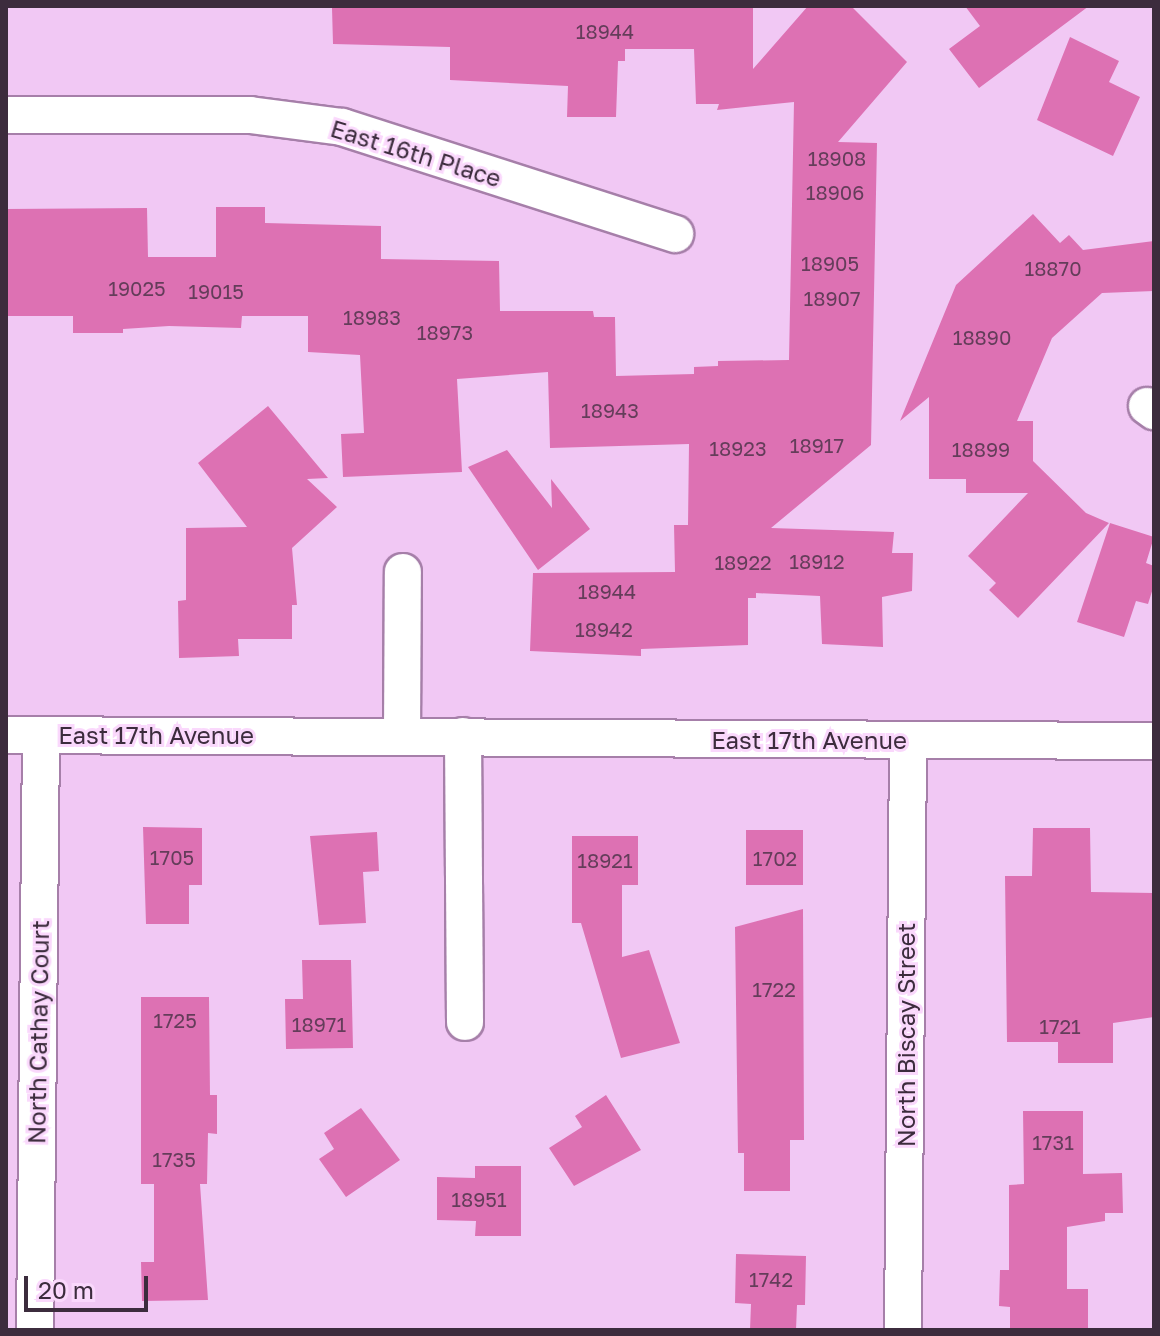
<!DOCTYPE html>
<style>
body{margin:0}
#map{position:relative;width:1160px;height:1336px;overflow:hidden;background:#f1c8f4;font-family:"Golos Text",sans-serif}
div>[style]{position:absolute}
.building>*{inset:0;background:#dd71b3}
.roads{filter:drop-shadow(2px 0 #a67fa9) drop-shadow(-2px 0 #a67fa9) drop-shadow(0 2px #a67fa9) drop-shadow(0 -2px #a67fa9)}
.minor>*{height:36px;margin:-18px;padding:0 18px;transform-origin:18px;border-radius:18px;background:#fff}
span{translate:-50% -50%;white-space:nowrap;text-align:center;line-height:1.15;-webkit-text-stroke:6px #fad8fc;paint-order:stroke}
.number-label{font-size:20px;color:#643d5a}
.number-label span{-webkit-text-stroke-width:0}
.street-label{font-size:24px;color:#3c2c3d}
.frame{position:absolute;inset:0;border:8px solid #3c2c3d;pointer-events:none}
.scale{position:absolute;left:24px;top:1276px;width:124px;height:36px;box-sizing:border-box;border:4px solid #3c2c3d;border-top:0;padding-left:10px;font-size:24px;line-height:28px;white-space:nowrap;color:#3c2c3d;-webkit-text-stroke:6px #fad8fc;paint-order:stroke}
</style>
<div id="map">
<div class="building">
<div style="clip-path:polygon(753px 6px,753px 69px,808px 6px,851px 6px,907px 62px,838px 142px,877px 143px,871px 445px,771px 528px,894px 532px,892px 553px,913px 553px,912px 591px,882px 597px,883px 647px,822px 644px,820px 596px,756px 593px,756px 598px,748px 598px,748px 645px,641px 649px,641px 656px,530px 651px,533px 573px,675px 572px,674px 525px,688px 525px,689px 444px,550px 448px,548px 372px,457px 379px,462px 472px,343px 477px,341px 434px,364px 433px,360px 355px,308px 352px,308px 316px,242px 316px,241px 328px,169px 326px,123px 329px,123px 333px,73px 333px,73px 316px,6px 316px,6px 209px,147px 208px,148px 257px,216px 257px,216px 207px,265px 207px,265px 223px,381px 226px,381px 259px,499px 261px,500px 311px,593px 311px,594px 317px,615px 317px,616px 376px,694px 374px,694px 367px,718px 366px,718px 361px,789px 360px,794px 102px,717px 110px,719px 104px,696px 104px,694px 49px,625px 49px,625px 61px,618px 61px,616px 117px,567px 117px,568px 86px,450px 80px,450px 47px,333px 44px,332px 8px)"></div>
<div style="clip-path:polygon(965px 6px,1089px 6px,979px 88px,949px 49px,980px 26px)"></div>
<div style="clip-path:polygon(1070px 37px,1119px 61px,1109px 82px,1140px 97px,1113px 156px,1037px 120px)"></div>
<div style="clip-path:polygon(1033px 214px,1060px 243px,1069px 235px,1083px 250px,1154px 241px,1154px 291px,1102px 293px,1052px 338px,1017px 421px,1033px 421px,1033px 461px,1086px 513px,1109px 523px,1018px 618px,989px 590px,996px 583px,968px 556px,1028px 493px,966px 493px,966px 479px,929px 479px,929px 397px,900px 421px,956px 285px)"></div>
<div style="clip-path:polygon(268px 406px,328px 478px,307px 479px,337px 507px,292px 548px,297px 605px,292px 605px,292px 639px,238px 639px,239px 656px,179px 658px,178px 601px,186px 600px,186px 528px,247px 527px,198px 463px)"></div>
<div style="clip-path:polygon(507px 450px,552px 508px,551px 479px,590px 529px,538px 570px,468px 467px)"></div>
<div style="clip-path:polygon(1110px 523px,1154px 537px,1146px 563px,1154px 566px,1154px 585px,1148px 604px,1136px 601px,1124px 637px,1077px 622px)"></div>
<div style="clip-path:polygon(143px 827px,202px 828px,202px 885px,189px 885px,189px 924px,146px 924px)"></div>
<div style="clip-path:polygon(1033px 828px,1090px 828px,1091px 892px,1154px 893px,1154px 1017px,1113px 1023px,1113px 1063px,1058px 1063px,1058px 1042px,1007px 1042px,1005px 876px,1032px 876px)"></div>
<div style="clip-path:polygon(746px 830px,803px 830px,803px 885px,746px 885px)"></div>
<div style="clip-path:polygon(377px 832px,379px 871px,363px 872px,366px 923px,319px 925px,310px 836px)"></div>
<div style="clip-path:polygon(572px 836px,638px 836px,638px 885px,622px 885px,622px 957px,649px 950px,680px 1043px,621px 1058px,581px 923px,572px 923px)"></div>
<div style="clip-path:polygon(803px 909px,804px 1140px,790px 1140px,790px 1191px,744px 1191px,744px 1153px,738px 1153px,735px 927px)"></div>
<div style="clip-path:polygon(302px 960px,351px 960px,353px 1048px,286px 1049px,285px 999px,303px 999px)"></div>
<div style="clip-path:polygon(141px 997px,209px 997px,210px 1095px,217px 1095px,217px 1134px,208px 1133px,207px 1184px,200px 1184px,208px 1300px,142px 1301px,141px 1262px,154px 1262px,154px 1184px,141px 1184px)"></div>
<div style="clip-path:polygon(606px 1095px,641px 1150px,574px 1186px,549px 1148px,582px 1127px,575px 1116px)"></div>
<div style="clip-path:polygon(361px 1108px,400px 1160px,346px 1197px,319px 1159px,334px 1149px,324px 1133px)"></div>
<div style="clip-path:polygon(1023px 1111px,1083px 1111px,1083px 1174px,1122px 1173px,1123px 1213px,1105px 1213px,1105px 1221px,1067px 1227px,1067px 1289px,1088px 1289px,1088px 1330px,1010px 1330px,1010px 1307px,999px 1306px,1000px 1270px,1009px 1270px,1009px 1185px,1024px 1184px)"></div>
<div style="clip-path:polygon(475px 1166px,521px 1166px,521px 1236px,475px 1236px,476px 1221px,437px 1220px,437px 1177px,475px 1178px)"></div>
<div style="clip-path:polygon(736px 1254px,806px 1256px,805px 1305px,797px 1305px,796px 1330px,750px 1330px,751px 1304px,735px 1303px)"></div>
</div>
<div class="roads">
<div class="minor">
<div style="left:6px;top:115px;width:244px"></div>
<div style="left:250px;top:115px;width:93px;rotate:7.4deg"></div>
<div style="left:342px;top:127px;width:350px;rotate:17.8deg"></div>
<div style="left:1147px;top:406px;width:9px;rotate:36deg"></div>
<div style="left:6px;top:735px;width:1148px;rotate:0.3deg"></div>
<div style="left:402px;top:736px;width:164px;rotate:-89.7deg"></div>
<div style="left:463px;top:736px;width:286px;rotate:89.6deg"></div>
<div style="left:35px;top:1330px;width:595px;rotate:-89.42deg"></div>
<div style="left:903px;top:1330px;width:590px;rotate:-89.51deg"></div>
</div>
</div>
<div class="number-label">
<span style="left:605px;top:31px">18944</span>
<span style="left:837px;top:158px">18908</span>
<span style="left:835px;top:192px">18906</span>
<span style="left:830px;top:263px">18905</span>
<span style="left:1053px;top:268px">18870</span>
<span style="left:137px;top:288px">19025</span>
<span style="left:216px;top:291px">19015</span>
<span style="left:832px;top:298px">18907</span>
<span style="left:372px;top:317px">18983</span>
<span style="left:445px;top:332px">18973</span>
<span style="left:982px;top:337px">18890</span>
<span style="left:610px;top:410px">18943</span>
<span style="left:817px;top:445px">18917</span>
<span style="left:738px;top:448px">18923</span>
<span style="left:981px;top:449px">18899</span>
<span style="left:817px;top:561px">18912</span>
<span style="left:743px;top:562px">18922</span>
<span style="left:607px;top:591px">18944</span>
<span style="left:604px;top:629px">18942</span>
<span style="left:172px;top:857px">1705</span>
<span style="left:775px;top:858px">1702</span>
<span style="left:605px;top:860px">18921</span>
<span style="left:774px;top:989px">1722</span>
<span style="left:175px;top:1020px">1725</span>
<span style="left:319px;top:1024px">18971</span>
<span style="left:1060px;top:1026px">1721</span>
<span style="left:1053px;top:1142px">1731</span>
<span style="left:174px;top:1159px">1735</span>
<span style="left:479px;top:1199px">18951</span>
<span style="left:771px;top:1279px">1742</span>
</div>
<div class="street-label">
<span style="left:416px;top:153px;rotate:17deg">East 16th Place</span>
<span style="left:156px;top:735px">East 17th Avenue</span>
<span style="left:809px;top:740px">East 17th Avenue</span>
<span style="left:38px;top:1032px;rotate:-89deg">North Cathay Court</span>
<span style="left:906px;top:1035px;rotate:-90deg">North Biscay Street</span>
</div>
<div class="frame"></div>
<div class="scale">20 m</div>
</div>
